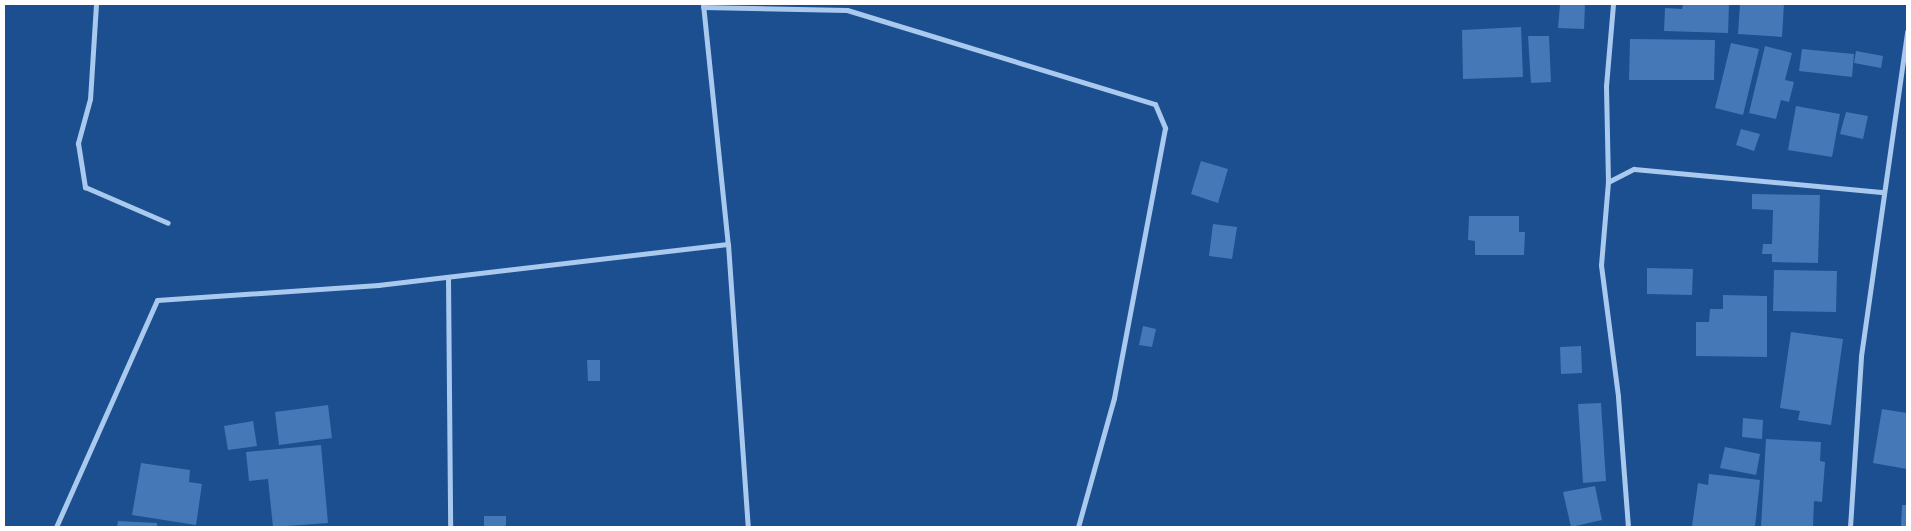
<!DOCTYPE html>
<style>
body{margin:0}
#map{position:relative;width:1911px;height:531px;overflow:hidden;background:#1b4f8f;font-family:Raleway,sans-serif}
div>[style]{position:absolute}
.building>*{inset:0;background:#4478b7}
.street>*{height:5px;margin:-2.5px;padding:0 2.5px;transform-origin:2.5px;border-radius:2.5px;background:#a9c9ee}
span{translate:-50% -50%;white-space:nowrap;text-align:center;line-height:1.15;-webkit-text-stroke:5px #1b4f8f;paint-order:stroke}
.frame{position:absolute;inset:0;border:5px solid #fff;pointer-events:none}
</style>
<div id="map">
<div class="building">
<div style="clip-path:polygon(1560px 4px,1585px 4px,1584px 29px,1558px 28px)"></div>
<div style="clip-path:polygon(1683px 4px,1729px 4px,1728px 33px,1664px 31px,1665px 8px,1682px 9px)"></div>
<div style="clip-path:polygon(1740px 4px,1784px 4px,1782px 37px,1738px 34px)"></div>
<div style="clip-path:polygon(1521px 27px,1523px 77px,1463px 79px,1462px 30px)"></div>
<div style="clip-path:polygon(1528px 36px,1549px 36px,1551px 82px,1531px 83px)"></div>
<div style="clip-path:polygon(1630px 39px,1715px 40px,1714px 80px,1629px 80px)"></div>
<div style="clip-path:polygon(1731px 43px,1759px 49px,1743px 115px,1715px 108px)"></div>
<div style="clip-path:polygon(1765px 46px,1792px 53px,1785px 80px,1794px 82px,1789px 102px,1781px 100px,1776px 119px,1749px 113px)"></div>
<div style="clip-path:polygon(1802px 49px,1854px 54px,1852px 77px,1799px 71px)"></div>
<div style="clip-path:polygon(1856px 51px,1883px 56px,1881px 68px,1854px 63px)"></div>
<div style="clip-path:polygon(1796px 106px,1840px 114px,1832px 157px,1788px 150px)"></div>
<div style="clip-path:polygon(1846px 112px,1868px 116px,1863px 139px,1840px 134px)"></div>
<div style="clip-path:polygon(1741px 129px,1760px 134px,1754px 151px,1736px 145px)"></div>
<div style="clip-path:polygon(1201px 161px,1228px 169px,1218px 203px,1191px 194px)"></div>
<div style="clip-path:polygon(1752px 194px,1820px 195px,1818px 263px,1772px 262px,1772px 254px,1762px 254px,1763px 244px,1772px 244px,1773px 210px,1752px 209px)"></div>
<div style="clip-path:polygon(1469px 216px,1519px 216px,1519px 232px,1525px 232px,1524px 255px,1475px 255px,1475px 241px,1468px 240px)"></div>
<div style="clip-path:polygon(1213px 224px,1237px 227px,1232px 259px,1209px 256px)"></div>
<div style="clip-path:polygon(1647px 268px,1693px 269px,1692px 295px,1647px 294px)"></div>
<div style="clip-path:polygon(1774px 270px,1837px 271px,1836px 312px,1773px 311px)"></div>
<div style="clip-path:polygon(1723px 295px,1767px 296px,1767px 357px,1696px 356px,1696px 322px,1709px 322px,1710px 309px,1723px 309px)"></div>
<div style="clip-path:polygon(1143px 326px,1156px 329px,1152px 347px,1139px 345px)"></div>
<div style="clip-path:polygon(1791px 332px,1843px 339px,1831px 425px,1798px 420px,1800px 411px,1780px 408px)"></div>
<div style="clip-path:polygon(1581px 346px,1582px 373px,1561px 374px,1560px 347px)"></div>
<div style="clip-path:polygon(587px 360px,600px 360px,600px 381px,588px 381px)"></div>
<div style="clip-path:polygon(1601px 403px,1606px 481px,1583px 483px,1578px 404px)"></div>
<div style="clip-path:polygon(328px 405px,332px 438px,279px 445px,275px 412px)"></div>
<div style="clip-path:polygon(1882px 409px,1907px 413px,1907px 469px,1873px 463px)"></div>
<div style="clip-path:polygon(1743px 418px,1763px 420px,1762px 439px,1742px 437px)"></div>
<div style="clip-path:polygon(253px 421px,257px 446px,228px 450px,224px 426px)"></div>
<div style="clip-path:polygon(1766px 439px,1821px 442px,1820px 461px,1825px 462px,1822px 502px,1814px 501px,1813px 527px,1761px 527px)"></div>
<div style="clip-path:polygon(321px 445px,328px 523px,273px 527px,268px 479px,249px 481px,246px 452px)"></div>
<div style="clip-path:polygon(1725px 447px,1760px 454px,1756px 475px,1720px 468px)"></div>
<div style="clip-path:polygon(141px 463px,190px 470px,189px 482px,202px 484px,196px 525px,132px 515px)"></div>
<div style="clip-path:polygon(1709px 474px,1760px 480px,1755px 527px,1692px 526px,1698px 483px,1708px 485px)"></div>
<div style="clip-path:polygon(1595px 486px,1602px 520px,1571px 527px,1563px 492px)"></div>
<div style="clip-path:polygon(1902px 505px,1907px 505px,1907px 527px,1901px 527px)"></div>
<div style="clip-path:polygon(484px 516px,506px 516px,506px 527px,484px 527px)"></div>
<div style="clip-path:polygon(118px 521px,157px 523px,157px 527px,117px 527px)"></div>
</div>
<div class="street">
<div style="left:96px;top:4px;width:95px;rotate:93.6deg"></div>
<div style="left:90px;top:99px;width:46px;rotate:105.3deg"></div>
<div style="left:78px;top:143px;width:45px;rotate:81deg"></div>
<div style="left:85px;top:187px;width:90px;rotate:23.4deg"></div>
<div style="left:703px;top:4px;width:241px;rotate:84.1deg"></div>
<div style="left:728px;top:244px;width:284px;rotate:86deg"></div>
<div style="left:703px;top:7px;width:144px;rotate:1.2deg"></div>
<div style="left:847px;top:10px;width:322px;rotate:17deg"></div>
<div style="left:1155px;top:104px;width:26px;rotate:67deg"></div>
<div style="left:1165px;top:128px;width:275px;rotate:100.7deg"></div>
<div style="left:1114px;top:398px;width:134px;rotate:105.6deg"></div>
<div style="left:1608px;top:182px;width:96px;rotate:-91.2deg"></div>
<div style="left:1606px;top:86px;width:82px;rotate:-85.1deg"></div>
<div style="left:448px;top:277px;width:250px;rotate:89.5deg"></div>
<div style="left:56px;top:527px;width:248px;rotate:-66deg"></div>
<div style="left:157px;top:300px;width:222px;rotate:-3.9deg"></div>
<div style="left:378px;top:285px;width:352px;rotate:-6.7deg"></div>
<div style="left:1628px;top:527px;width:131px;rotate:-94.4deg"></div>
<div style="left:1618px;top:396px;width:132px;rotate:-97.4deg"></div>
<div style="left:1601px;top:265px;width:83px;rotate:-85.2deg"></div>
<div style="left:1608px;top:182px;width:29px;rotate:-27deg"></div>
<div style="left:1634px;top:169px;width:251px;rotate:5.3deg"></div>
<div style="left:1850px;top:527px;width:171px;rotate:-86.3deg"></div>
<div style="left:1861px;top:356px;width:328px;rotate:-81.9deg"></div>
</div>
<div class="frame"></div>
</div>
